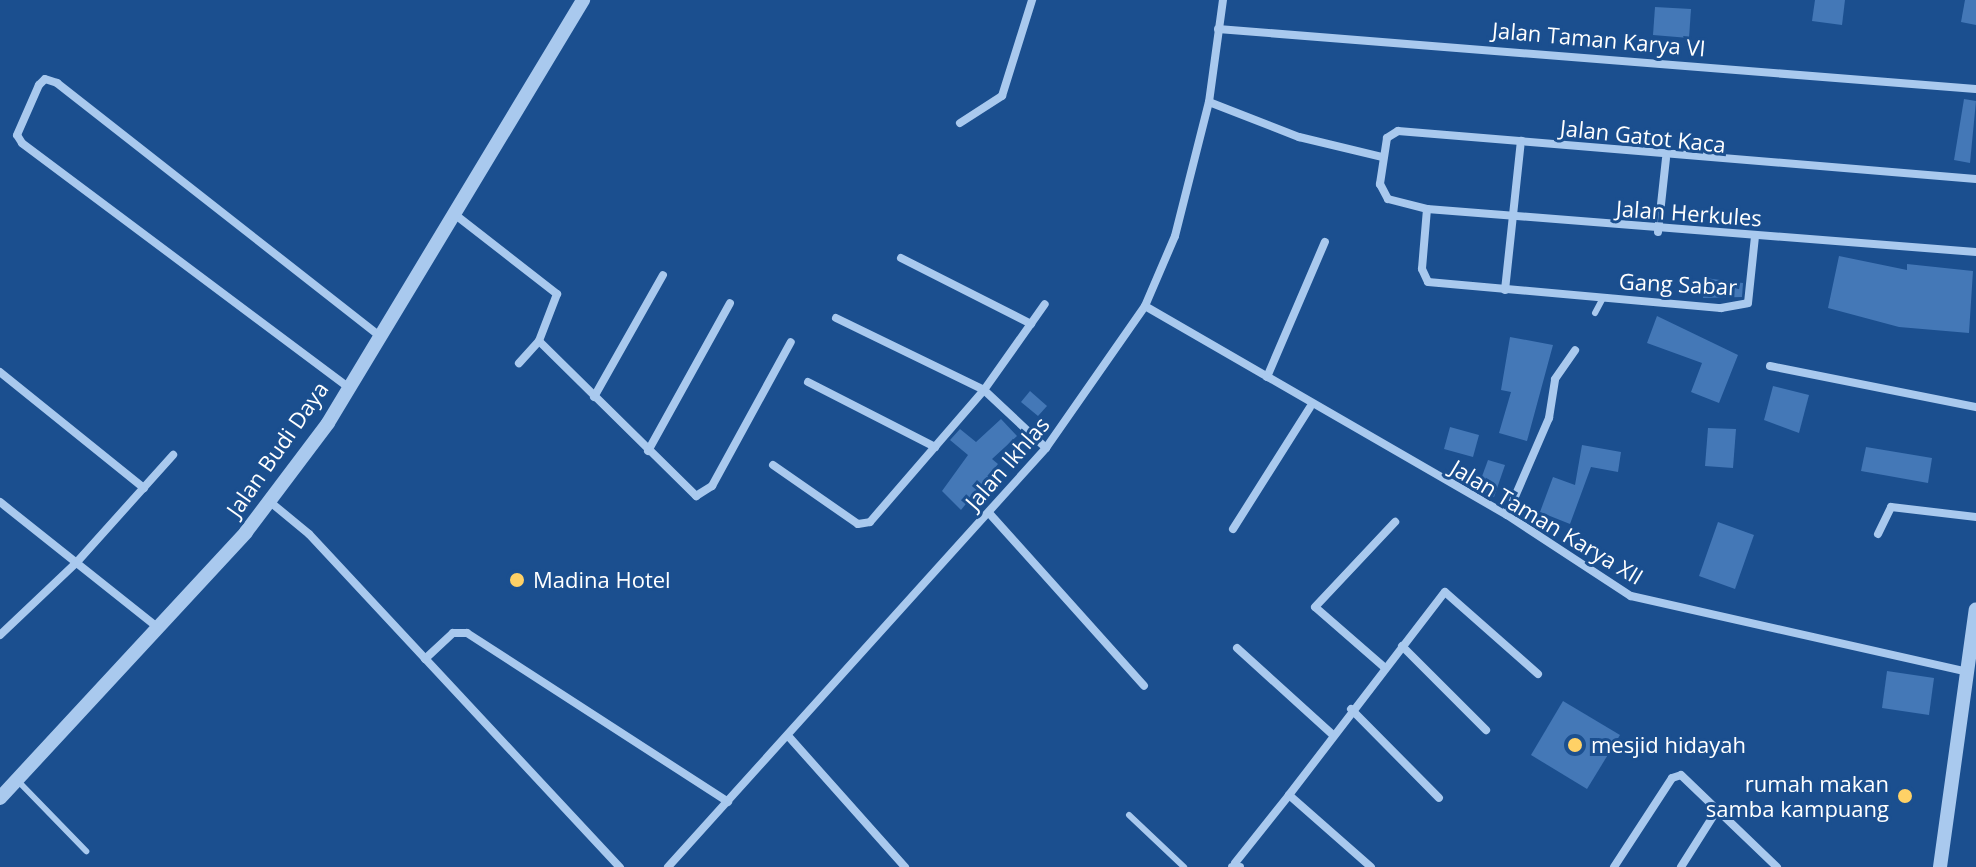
<!DOCTYPE html>
<style>
body{margin:0}
#map{position:relative;width:1976px;height:867px;overflow:hidden;background:#1b4f8f;font-family:"Open Sans",sans-serif}
div>[style]{position:absolute}
.building>*{inset:0;background:#4478b7}
.service>*{height:6px;margin:-3px;padding:0 3px;transform-origin:3px;border-radius:3px;background:#a9c9ee}
.minor>*{height:8px;margin:-4px;padding:0 4px;transform-origin:4px;border-radius:4px;background:#a9c9ee}
.tertiary>*{height:14px;margin:-7px;padding:0 7px;transform-origin:7px;border-radius:7px;background:#a9c9ee}
.dots>*{width:22px;height:22px;translate:-50% -50%;box-sizing:border-box;border:4px solid #1b4f8f;border-radius:50%}
span{translate:-50% -50%;white-space:nowrap;text-align:center;line-height:1.15;-webkit-text-stroke:6px #1b4f8f;paint-order:stroke}
.street-label{font-size:22px;color:#fff}
.poi-label{font-size:22px;color:#fff}
.left{translate:0 -50%;text-align:left}
.right{translate:-100% -50%;text-align:right}
</style>
<div id="map">
<div class="building">
<div style="clip-path:polygon(1815px 0,1845px 0,1842px 25px,1812px 21px)"></div>
<div style="clip-path:polygon(1965px 0,1976px 0,1976px 25px,1961px 22px)"></div>
<div style="clip-path:polygon(1655px 7px,1691px 9px,1689px 38px,1653px 35px)"></div>
<div style="clip-path:polygon(1964px 99px,1976px 101px,1970px 163px,1954px 160px)"></div>
<div style="clip-path:polygon(1839px 256px,1907px 270px,1907px 264px,1973px 271px,1969px 333px,1899px 327px,1828px 308px)"></div>
<div style="clip-path:polygon(1705px 278px,1743px 283px,1742px 297px,1703px 298px)"></div>
<div style="clip-path:polygon(1657px 316px,1738px 355px,1719px 403px,1691px 392px,1702px 363px,1647px 343px)"></div>
<div style="clip-path:polygon(1510px 337px,1553px 345px,1527px 441px,1499px 433px,1511px 392px,1501px 390px)"></div>
<div style="clip-path:polygon(1773px 386px,1809px 395px,1799px 433px,1764px 420px)"></div>
<div style="clip-path:polygon(1030px 391px,1047px 406px,1038px 416px,1021px 402px)"></div>
<div style="clip-path:polygon(1001px 419px,1017px 436px,992px 459px,998px 464px,961px 510px,942px 491px,968px 455px,950px 440px,960px 429px,976px 442px)"></div>
<div style="clip-path:polygon(1450px 427px,1479px 435px,1473px 457px,1444px 449px)"></div>
<div style="clip-path:polygon(1708px 428px,1736px 429px,1733px 468px,1705px 466px)"></div>
<div style="clip-path:polygon(1582px 445px,1621px 452px,1618px 472px,1591px 467px,1570px 524px,1540px 512px,1553px 477px,1575px 485px)"></div>
<div style="clip-path:polygon(1866px 447px,1932px 458px,1928px 483px,1861px 471px)"></div>
<div style="clip-path:polygon(1488px 460px,1505px 465px,1494px 497px,1477px 490px)"></div>
<div style="clip-path:polygon(1718px 522px,1754px 535px,1735px 589px,1699px 576px)"></div>
<div style="clip-path:polygon(1887px 671px,1934px 678px,1929px 715px,1882px 708px)"></div>
<div style="clip-path:polygon(1563px 701px,1620px 735px,1587px 789px,1531px 755px)"></div>
</div>
<div class="service">
<div style="left:1595px;top:313px;width:17px;rotate:-62deg"></div>
<div style="left:18px;top:781px;width:98px;rotate:45.8deg"></div>
<div style="left:1129px;top:815px;width:76px;rotate:43.4deg"></div>
</div>
<div class="minor">
<div style="left:1218px;top:29px;width:760px;rotate:4.53deg"></div>
<div style="left:1209px;top:102px;width:97px;rotate:21.3deg"></div>
<div style="left:1299px;top:137px;width:85px;rotate:13.5deg"></div>
<div style="left:960px;top:123px;width:50px;rotate:-32.7deg"></div>
<div style="left:1002px;top:96px;width:101px;rotate:-72.6deg"></div>
<div style="left:1976px;top:179px;width:580px;rotate:-175.25deg"></div>
<div style="left:1398px;top:131px;width:13px;rotate:148deg"></div>
<div style="left:1387px;top:138px;width:47px;rotate:98.7deg"></div>
<div style="left:1380px;top:184px;width:17px;rotate:62deg"></div>
<div style="left:1388px;top:199px;width:40px;rotate:14.4deg"></div>
<div style="left:1427px;top:209px;width:551px;rotate:4.48deg"></div>
<div style="left:1427px;top:209px;width:60px;rotate:94.8deg"></div>
<div style="left:1422px;top:269px;width:14px;rotate:65deg"></div>
<div style="left:1428px;top:282px;width:294px;rotate:5.1deg"></div>
<div style="left:1721px;top:308px;width:27px;rotate:-10deg"></div>
<div style="left:1748px;top:303px;width:67px;rotate:-84deg"></div>
<div style="left:453px;top:213px;width:132px;rotate:37.9deg"></div>
<div style="left:557px;top:294px;width:50px;rotate:111deg"></div>
<div style="left:539px;top:341px;width:30px;rotate:132deg"></div>
<div style="left:1658px;top:232px;width:74px;rotate:-83.8deg"></div>
<div style="left:901px;top:258px;width:146px;rotate:26.9deg"></div>
<div style="left:1505px;top:290px;width:150px;rotate:-83.9deg"></div>
<div style="left:1145px;top:306px;width:418px;rotate:30deg"></div>
<div style="left:1507px;top:515px;width:148px;rotate:33.2deg"></div>
<div style="left:1631px;top:596px;width:344px;rotate:12.7deg"></div>
<div style="left:836px;top:318px;width:165px;rotate:25.9deg"></div>
<div style="left:984px;top:390px;width:85px;rotate:43.1deg"></div>
<div style="left:539px;top:341px;width:221px;rotate:44.6deg"></div>
<div style="left:696px;top:496px;width:19px;rotate:-32deg"></div>
<div style="left:712px;top:486px;width:164px;rotate:-61.3deg"></div>
<div style="left:1770px;top:366px;width:210px;rotate:11.3deg"></div>
<div style="left:0;top:372px;width:185px;rotate:38.9deg"></div>
<div style="left:1267px;top:377px;width:147px;rotate:-66.8deg"></div>
<div style="left:808px;top:382px;width:143px;rotate:27.1deg"></div>
<div style="left:348px;top:387px;width:407px;rotate:-143.2deg"></div>
<div style="left:22px;top:143px;width:9px;rotate:-122deg"></div>
<div style="left:17px;top:135px;width:55px;rotate:-66.3deg"></div>
<div style="left:39px;top:85px;width:8px;rotate:-45deg"></div>
<div style="left:45px;top:79px;width:13px;rotate:18deg"></div>
<div style="left:57px;top:83px;width:407px;rotate:38.1deg"></div>
<div style="left:594px;top:397px;width:140px;rotate:-60.5deg"></div>
<div style="left:648px;top:451px;width:169px;rotate:-61deg"></div>
<div style="left:773px;top:465px;width:103px;rotate:34.8deg"></div>
<div style="left:858px;top:524px;width:12px;rotate:-9deg"></div>
<div style="left:870px;top:522px;width:174px;rotate:-49.2deg"></div>
<div style="left:984px;top:390px;width:105px;rotate:-54.7deg"></div>
<div style="left:269px;top:501px;width:52px;rotate:39.5deg"></div>
<div style="left:309px;top:534px;width:456px;rotate:47deg"></div>
<div style="left:0;top:502px;width:201px;rotate:38.5deg"></div>
<div style="left:989px;top:513px;width:232px;rotate:48.1deg"></div>
<div style="left:1507px;top:515px;width:106px;rotate:-66.6deg"></div>
<div style="left:1549px;top:418px;width:39px;rotate:-81deg"></div>
<div style="left:1555px;top:379px;width:35px;rotate:-55deg"></div>
<div style="left:1233px;top:529px;width:144px;rotate:-57.7deg"></div>
<div style="left:1878px;top:534px;width:30px;rotate:-64deg"></div>
<div style="left:1891px;top:507px;width:86px;rotate:6.7deg"></div>
<div style="left:0;top:635px;width:106px;rotate:-43.5deg"></div>
<div style="left:77px;top:562px;width:144px;rotate:-48.1deg"></div>
<div style="left:1402px;top:646px;width:119px;rotate:45deg"></div>
<div style="left:1237px;top:648px;width:130px;rotate:42.2deg"></div>
<div style="left:425px;top:659px;width:38px;rotate:-43deg"></div>
<div style="left:453px;top:633px;width:14px"></div>
<div style="left:467px;top:633px;width:311px;rotate:32.9deg"></div>
<div style="left:1384px;top:667px;width:91px;rotate:-139deg"></div>
<div style="left:1315px;top:607px;width:117px;rotate:-46.7deg"></div>
<div style="left:1351px;top:709px;width:125px;rotate:45.3deg"></div>
<div style="left:790px;top:738px;width:173px;rotate:48.3deg"></div>
<div style="left:1289px;top:795px;width:256px;rotate:-52.5deg"></div>
<div style="left:1445px;top:592px;width:124px;rotate:41.4deg"></div>
<div style="left:1235px;top:863px;width:87px;rotate:-51.5deg"></div>
<div style="left:1289px;top:795px;width:109px;rotate:41.3deg"></div>
<div style="left:668px;top:867px;width:564px;rotate:-47.94deg"></div>
<div style="left:1046px;top:448px;width:173px;rotate:-55.1deg"></div>
<div style="left:1145px;top:306px;width:76px;rotate:-66.8deg"></div>
<div style="left:1175px;top:236px;width:138px;rotate:-75.8deg"></div>
<div style="left:1209px;top:102px;width:103px;rotate:-82.2deg"></div>
<div style="left:1232px;top:867px;width:8px"></div>
<div style="left:1614px;top:867px;width:106px;rotate:-56.9deg"></div>
<div style="left:1672px;top:778px;width:9px;rotate:-18deg"></div>
<div style="left:1681px;top:775px;width:133px;rotate:43.8deg"></div>
<div style="left:1681px;top:867px;width:67px;rotate:-57.7deg"></div>
</div>
<div class="tertiary">
<div style="left:0;top:798px;width:362px;rotate:-47.2deg"></div>
<div style="left:246px;top:532px;width:136px;rotate:-53deg"></div>
<div style="left:328px;top:423px;width:494px;rotate:-58.9deg"></div>
<div style="left:1940px;top:867px;width:260px;rotate:-82.1deg"></div>
</div>
<div class="dots">
<div style="left:517px;top:580px;background:#ffd166"></div>
<div style="left:1575px;top:745px;background:#ffd166"></div>
<div style="left:1905px;top:796px;background:#ffd166"></div>
</div>
<div class="street-label">
<span style="left:1599px;top:39px;rotate:5deg">Jalan Taman Karya VI</span>
<span style="left:1643px;top:136px;rotate:6deg">Jalan Gatot Kaca</span>
<span style="left:1689px;top:213px;rotate:4deg">Jalan Herkules</span>
<span style="left:1678px;top:284px;rotate:3deg">Gang Sabar</span>
<span style="left:277px;top:449px;rotate:-55deg">Jalan Budi Daya</span>
<span style="left:1007px;top:463px;rotate:-49deg">Jalan Ikhlas</span>
<span style="left:1547px;top:522px;rotate:31deg">Jalan Taman Karya XII</span>
</div>
<div class="poi-label">
<span class="left" style="left:533px;top:580px">Madina Hotel</span>
<span class="left" style="left:1591px;top:745px">mesjid hidayah</span>
<span class="right" style="left:1889px;top:796px">rumah makan<br>samba kampuang</span>
</div>
</div>
